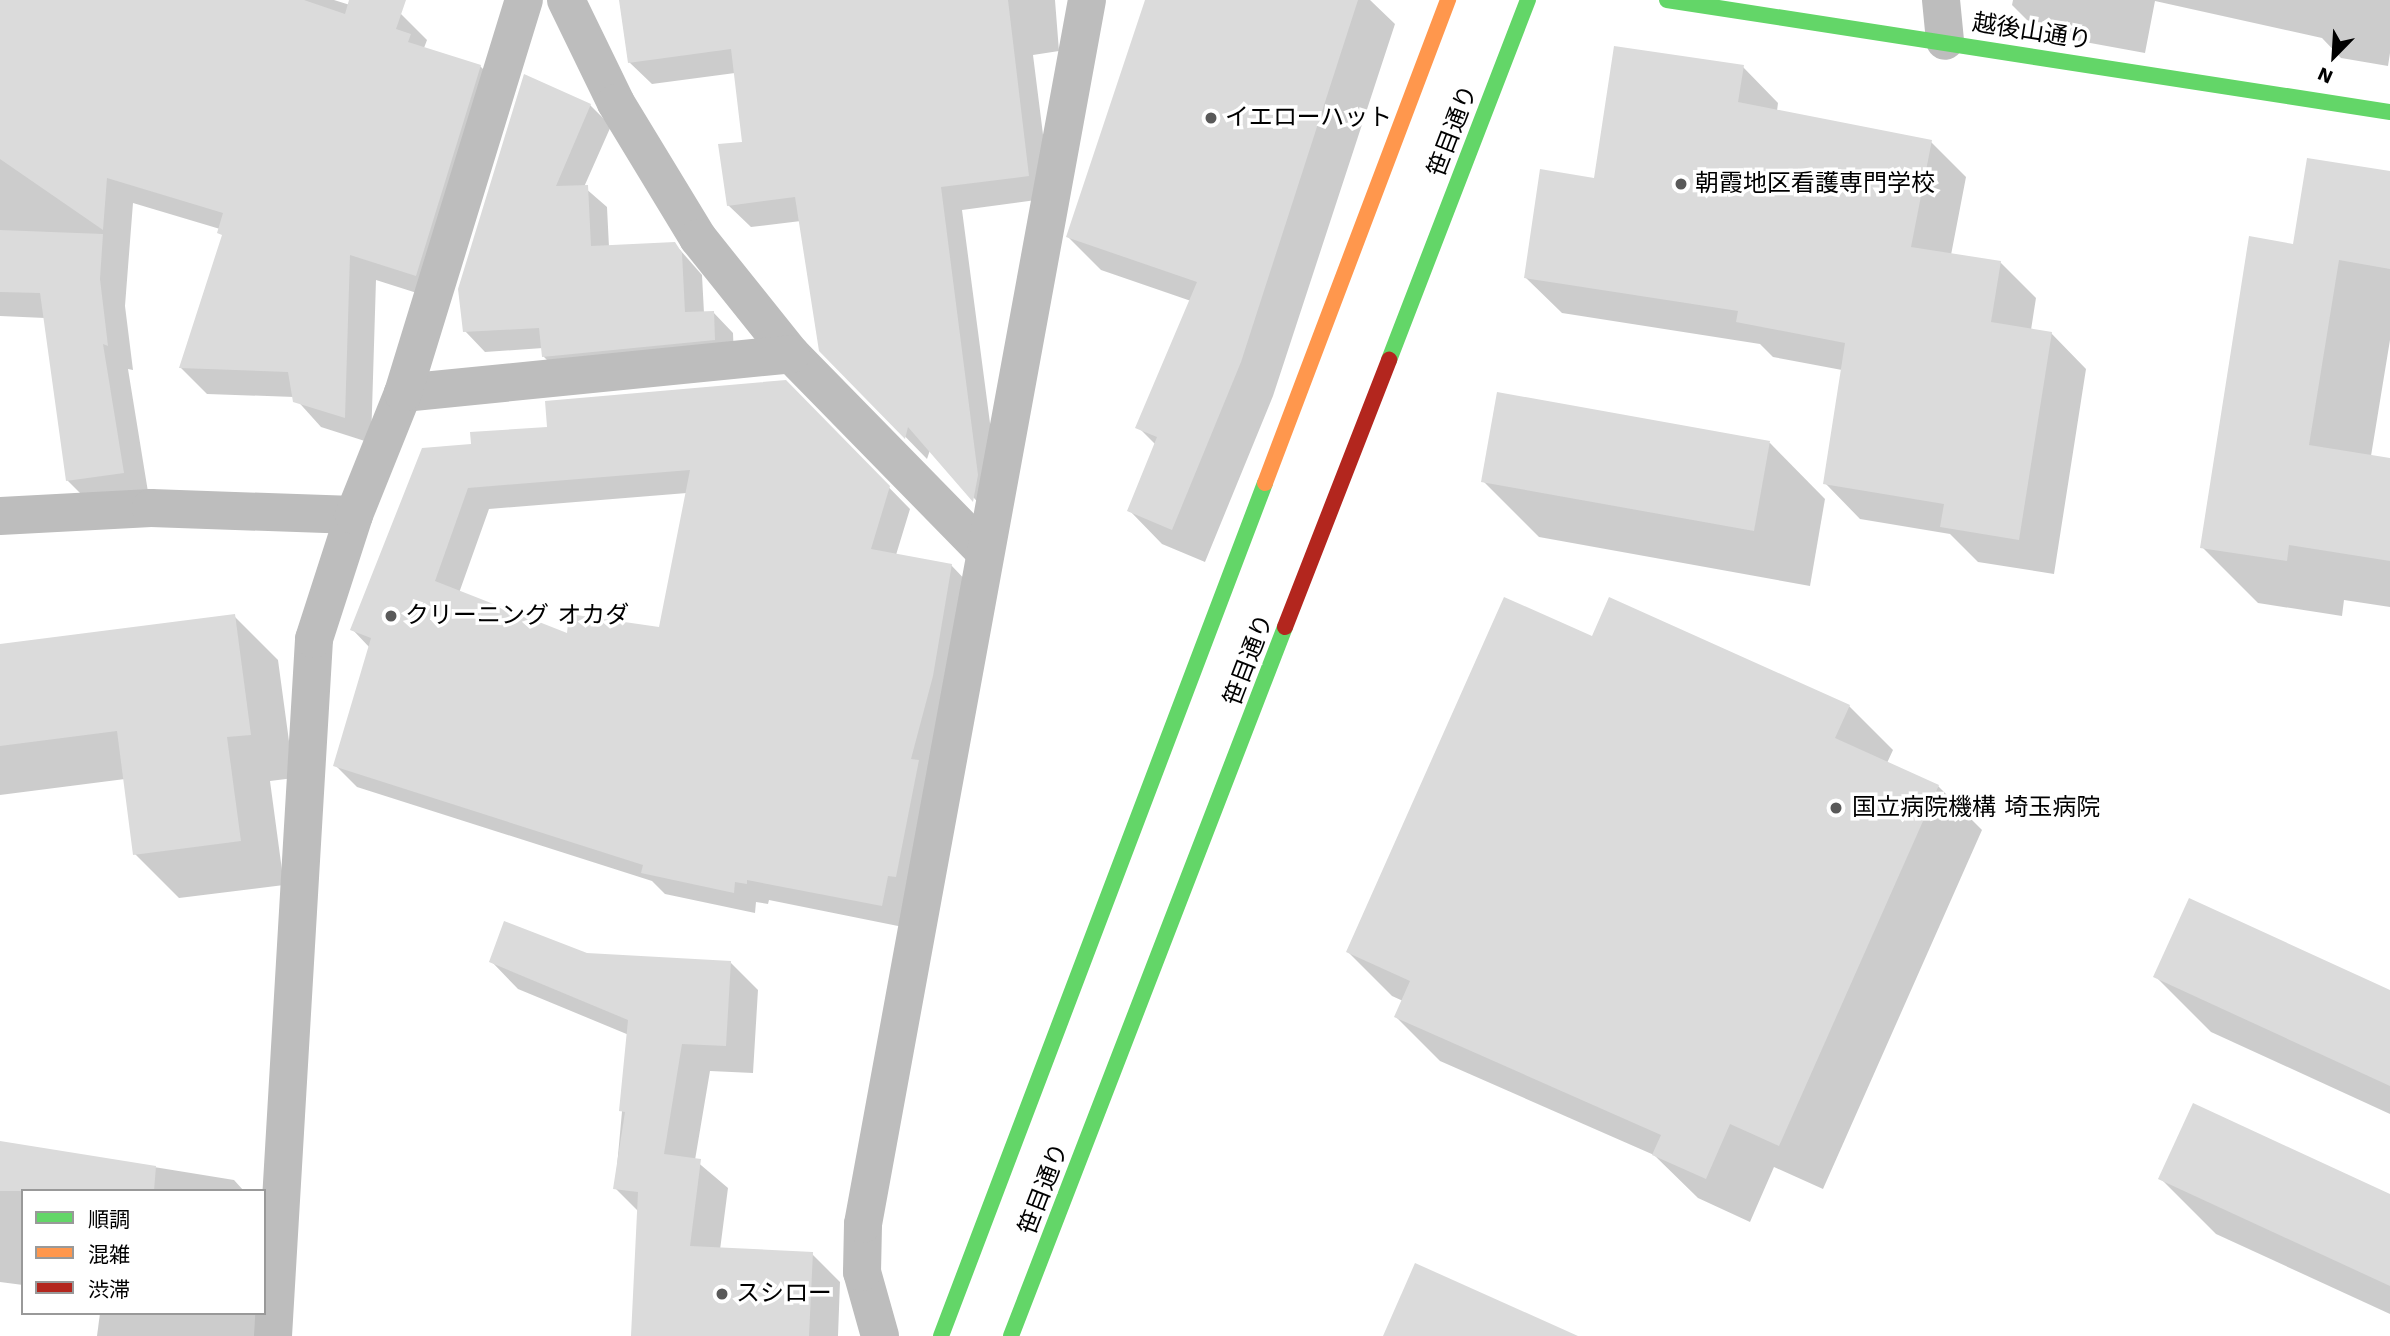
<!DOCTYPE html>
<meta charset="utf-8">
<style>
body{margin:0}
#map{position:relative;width:2390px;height:1336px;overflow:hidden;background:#fff;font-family:"Work Sans","Noto Sans JP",sans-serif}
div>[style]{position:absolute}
.shadow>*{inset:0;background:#0003}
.building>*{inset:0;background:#dbdbdb}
.street>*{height:38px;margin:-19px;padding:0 19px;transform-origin:19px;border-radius:19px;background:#bdbdbd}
.fast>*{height:16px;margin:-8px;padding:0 8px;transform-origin:8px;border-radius:8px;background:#63d668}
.slow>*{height:16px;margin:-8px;padding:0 8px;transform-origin:8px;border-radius:8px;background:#ff974d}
.jam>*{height:16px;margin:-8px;padding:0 8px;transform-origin:8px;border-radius:8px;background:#b3261e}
.dots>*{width:19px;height:19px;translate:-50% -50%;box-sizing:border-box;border:4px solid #fff;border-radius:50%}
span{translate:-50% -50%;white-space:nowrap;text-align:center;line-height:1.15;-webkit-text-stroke:7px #fff;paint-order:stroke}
.street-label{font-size:24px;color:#000}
.poi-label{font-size:24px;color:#000}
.left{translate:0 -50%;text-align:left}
.legend{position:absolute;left:21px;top:1189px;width:245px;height:126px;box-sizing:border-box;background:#fff;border:2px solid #999;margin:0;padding:9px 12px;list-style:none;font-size:21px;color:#000}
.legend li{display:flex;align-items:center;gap:14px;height:35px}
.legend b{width:35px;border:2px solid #999}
.north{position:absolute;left:2299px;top:21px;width:70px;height:70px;-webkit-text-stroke:5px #fff;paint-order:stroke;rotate:204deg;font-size:19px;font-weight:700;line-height:28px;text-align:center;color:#000}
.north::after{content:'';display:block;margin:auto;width:24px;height:32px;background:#000;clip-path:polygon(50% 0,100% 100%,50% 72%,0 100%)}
</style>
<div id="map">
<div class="shadow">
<div style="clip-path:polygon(0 0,334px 0,350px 5px,355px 0,401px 14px,427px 40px,424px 48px,480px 66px,506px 92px,442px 301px,376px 280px,371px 443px,321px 427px,294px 397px,207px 394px,181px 368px,223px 237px,220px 229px,133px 203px,125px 306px,133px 370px,128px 369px,149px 498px,93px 506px,67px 480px,45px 318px,0 316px)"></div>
<div style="clip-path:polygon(621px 0,1055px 0,1059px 51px,1033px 55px,1051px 198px,962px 210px,1000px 499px,996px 522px,930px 450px,927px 459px,821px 350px,801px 221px,751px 227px,728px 205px,744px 143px,735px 73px,652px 84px,629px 62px)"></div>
<div style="clip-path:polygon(1147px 0,1370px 0,1395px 24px,1273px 396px,1205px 562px,1162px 544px,1129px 510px,1156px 445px,1138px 427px,1191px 301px,1101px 270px,1068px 237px)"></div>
<div style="clip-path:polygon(2013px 0,2390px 0,2390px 53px,2388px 66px,2341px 58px,2322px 38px,2155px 1px,2145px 53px,2041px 34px,2012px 5px)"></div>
<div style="clip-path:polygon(1743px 67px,1778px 103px,1777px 111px,1931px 142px,1966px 177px,1951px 255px,2000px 262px,2036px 298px,2031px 330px,2051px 333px,2086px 369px,2054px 574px,1978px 562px,1950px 534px,1860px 519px,1825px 483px,1842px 370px,1773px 357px,1760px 344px,1562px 313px,1526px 278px,1595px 180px)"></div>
<div style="clip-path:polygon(525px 76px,590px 105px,611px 126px,584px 187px,607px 207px,609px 247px,674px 243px,702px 275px,704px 313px,713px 312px,733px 333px,734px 359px,563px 376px,543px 356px,543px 348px,485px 352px,465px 331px)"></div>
<div style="clip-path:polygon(2390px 173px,2390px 340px,2371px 456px,2390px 459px,2390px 607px,2344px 600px,2342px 616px,2258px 603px,2202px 547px,2295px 246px)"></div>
<div style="clip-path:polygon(evenodd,786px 382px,910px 509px,896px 555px,951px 565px,972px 587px,903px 927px,769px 900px,768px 904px,756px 902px,755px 913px,665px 894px,652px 881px,357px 787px,335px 765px,370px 648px,352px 629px,473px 446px,786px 382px,687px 493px,661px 629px,568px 636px,459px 593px,489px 509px,687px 493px)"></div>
<div style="clip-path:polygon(1770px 443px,1825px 499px,1810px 586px,1539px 537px,1483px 481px)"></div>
<div style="clip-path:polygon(234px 616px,278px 660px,294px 778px,270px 781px,284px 885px,179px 898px,135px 854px,125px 779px,0 795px,0 645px)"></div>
<div style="clip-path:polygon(1593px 638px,1849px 706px,1893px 750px,1887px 763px,1938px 786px,1982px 830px,1823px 1189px,1774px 1167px,1750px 1222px,1698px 1198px,1654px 1155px,1440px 1061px,1396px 1017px,1403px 1001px,1392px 996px,1348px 952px)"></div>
<div style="clip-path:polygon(587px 955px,730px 962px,758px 990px,753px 1073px,710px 1071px,695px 1160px,728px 1188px,720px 1250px,812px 1254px,840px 1282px,838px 1336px,632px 1336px,638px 1211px,615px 1188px,629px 1035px,518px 989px,491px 961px)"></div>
<div style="clip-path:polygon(2155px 976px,2390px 992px,2390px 1114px,2211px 1032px)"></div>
<div style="clip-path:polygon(0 1142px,234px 1180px,244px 1191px,23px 1191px,23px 1285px,0 1282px)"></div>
<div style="clip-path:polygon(2160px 1178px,2390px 1196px,2390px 1314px,2216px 1234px)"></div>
<div style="clip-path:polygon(100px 1313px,264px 1313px,260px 1336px,97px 1336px)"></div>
</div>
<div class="building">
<div style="clip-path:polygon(0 0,304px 0,345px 14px,349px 0,406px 0,396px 29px,411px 34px,408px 42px,481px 65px,416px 276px,350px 255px,345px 418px,293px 402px,288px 372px,179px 368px,222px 235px,217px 233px,223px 213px,107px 178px,103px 230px,0 159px)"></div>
<div style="clip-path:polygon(619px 0,1008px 0,1029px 176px,941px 187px,978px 475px,973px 502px,908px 427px,905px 439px,819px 351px,795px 197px,727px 206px,718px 144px,742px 142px,731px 49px,628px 63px)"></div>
<div style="clip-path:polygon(1145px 0,1358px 0,1241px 362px,1172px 530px,1127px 511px,1157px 437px,1135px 428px,1197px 282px,1066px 237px)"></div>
<div style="clip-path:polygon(1614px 46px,1744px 65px,1738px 102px,1932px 140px,1911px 247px,2001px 261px,1991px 322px,2052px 332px,2019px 540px,1940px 527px,1944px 504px,1823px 484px,1845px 343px,1736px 322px,1738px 311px,1524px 278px,1540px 169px,1594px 178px)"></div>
<div style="clip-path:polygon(524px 74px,591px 104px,556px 186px,588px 185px,591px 246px,675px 242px,682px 253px,685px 312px,714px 311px,715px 340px,542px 357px,539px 328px,463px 332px,458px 289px)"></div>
<div style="clip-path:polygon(2307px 158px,2390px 171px,2390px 269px,2339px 260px,2309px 445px,2390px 458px,2390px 561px,2289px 545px,2287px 561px,2200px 548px,2249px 236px,2293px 244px)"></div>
<div style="clip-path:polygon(0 230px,103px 234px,100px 279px,108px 346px,103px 344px,124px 473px,66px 481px,40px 293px,0 292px)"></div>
<div style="clip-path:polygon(evenodd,786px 380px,890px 486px,871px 549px,952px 564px,933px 676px,911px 759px,919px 760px,896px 877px,888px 876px,882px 906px,747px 880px,747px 884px,735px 882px,734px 893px,641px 873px,643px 865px,333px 766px,371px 638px,350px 630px,422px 448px,471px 444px,470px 432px,547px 427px,545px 401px,786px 380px,690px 470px,659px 627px,569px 614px,567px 633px,435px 581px,468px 488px,690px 470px)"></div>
<div style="clip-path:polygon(1497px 392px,1770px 441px,1754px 531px,1481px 482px)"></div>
<div style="clip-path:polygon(1504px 597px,1592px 636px,1609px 597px,1850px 705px,1835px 738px,1939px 785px,1779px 1146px,1730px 1124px,1706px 1179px,1652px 1155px,1661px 1135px,1394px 1017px,1410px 981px,1346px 952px)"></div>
<div style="clip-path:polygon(235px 614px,251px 735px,227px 737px,241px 841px,133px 855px,117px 731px,0 746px,0 644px)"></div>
<div style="clip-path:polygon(2189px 898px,2390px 990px,2390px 1086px,2153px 977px)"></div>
<div style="clip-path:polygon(504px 921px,587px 953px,731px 961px,726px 1046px,682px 1044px,664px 1154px,701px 1159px,690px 1246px,813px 1252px,809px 1336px,631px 1336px,638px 1192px,613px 1189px,625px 1112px,619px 1111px,628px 1020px,489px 962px)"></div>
<div style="clip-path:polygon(2193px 1103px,2390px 1194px,2390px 1286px,2158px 1179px)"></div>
<div style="clip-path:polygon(0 1141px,156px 1166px,154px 1191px,0 1191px)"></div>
<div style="clip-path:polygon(1415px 1263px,1578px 1336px,1383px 1336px)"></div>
</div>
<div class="street">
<div style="left:566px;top:0;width:114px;rotate:64.1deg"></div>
<div style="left:616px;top:103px;width:158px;rotate:58.7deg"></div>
<div style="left:698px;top:238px;width:149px;rotate:51.3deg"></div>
<div style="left:791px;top:354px;width:277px;rotate:45.6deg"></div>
<div style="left:1941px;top:0;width:41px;rotate:84.4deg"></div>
<div style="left:403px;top:393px;width:390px;rotate:-5.7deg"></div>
<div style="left:0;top:516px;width:151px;rotate:-3deg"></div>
<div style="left:151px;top:508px;width:203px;rotate:2deg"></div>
<div style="left:273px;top:1336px;width:698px;rotate:-86.63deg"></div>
<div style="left:314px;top:639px;width:130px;rotate:-72.1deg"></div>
<div style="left:354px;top:515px;width:131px;rotate:-68.1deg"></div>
<div style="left:403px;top:393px;width:411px;rotate:-72.9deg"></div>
<div style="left:880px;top:1336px;width:66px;rotate:-105.7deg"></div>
<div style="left:862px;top:1272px;width:48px;rotate:-88.8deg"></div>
<div style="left:863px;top:1224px;width:1244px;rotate:-79.63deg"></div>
</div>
<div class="fast">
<div style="left:1667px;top:0;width:732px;rotate:8.81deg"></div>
<div style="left:1389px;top:360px;width:386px;rotate:-68.9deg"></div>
<div style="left:941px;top:1336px;width:912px;rotate:-69.2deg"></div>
<div style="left:1011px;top:1336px;width:760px;rotate:-68.87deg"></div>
</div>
<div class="slow">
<div style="left:1265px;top:483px;width:517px;rotate:-69.25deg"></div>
</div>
<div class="jam">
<div style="left:1285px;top:627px;width:287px;rotate:-68.7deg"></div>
</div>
<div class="dots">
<div style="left:1211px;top:118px;background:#595959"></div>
<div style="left:1681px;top:184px;background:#595959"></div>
<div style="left:391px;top:616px;background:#595959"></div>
<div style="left:1836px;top:808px;background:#595959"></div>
<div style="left:722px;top:1294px;background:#595959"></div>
</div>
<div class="street-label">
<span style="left:2032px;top:32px;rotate:9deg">越後山通り</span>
<span style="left:1453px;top:131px;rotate:-69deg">笹目通り</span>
<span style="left:1249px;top:660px;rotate:-69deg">笹目通り</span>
<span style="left:1044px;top:1189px;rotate:-69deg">笹目通り</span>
</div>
<div class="poi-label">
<span class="left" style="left:1225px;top:118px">イエローハット</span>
<span class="left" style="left:1695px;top:184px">朝霞地区看護専門学校</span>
<span class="left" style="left:405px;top:616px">クリーニング オカダ</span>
<span class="left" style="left:1852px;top:808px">国立病院機構 埼玉病院</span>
<span class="left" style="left:736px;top:1294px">スシロー</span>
</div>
<ul class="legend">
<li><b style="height:9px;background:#63d668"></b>順調</li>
<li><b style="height:9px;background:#ff974d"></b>混雑</li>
<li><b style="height:9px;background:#b3261e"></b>渋滞</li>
</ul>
<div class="north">N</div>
</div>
